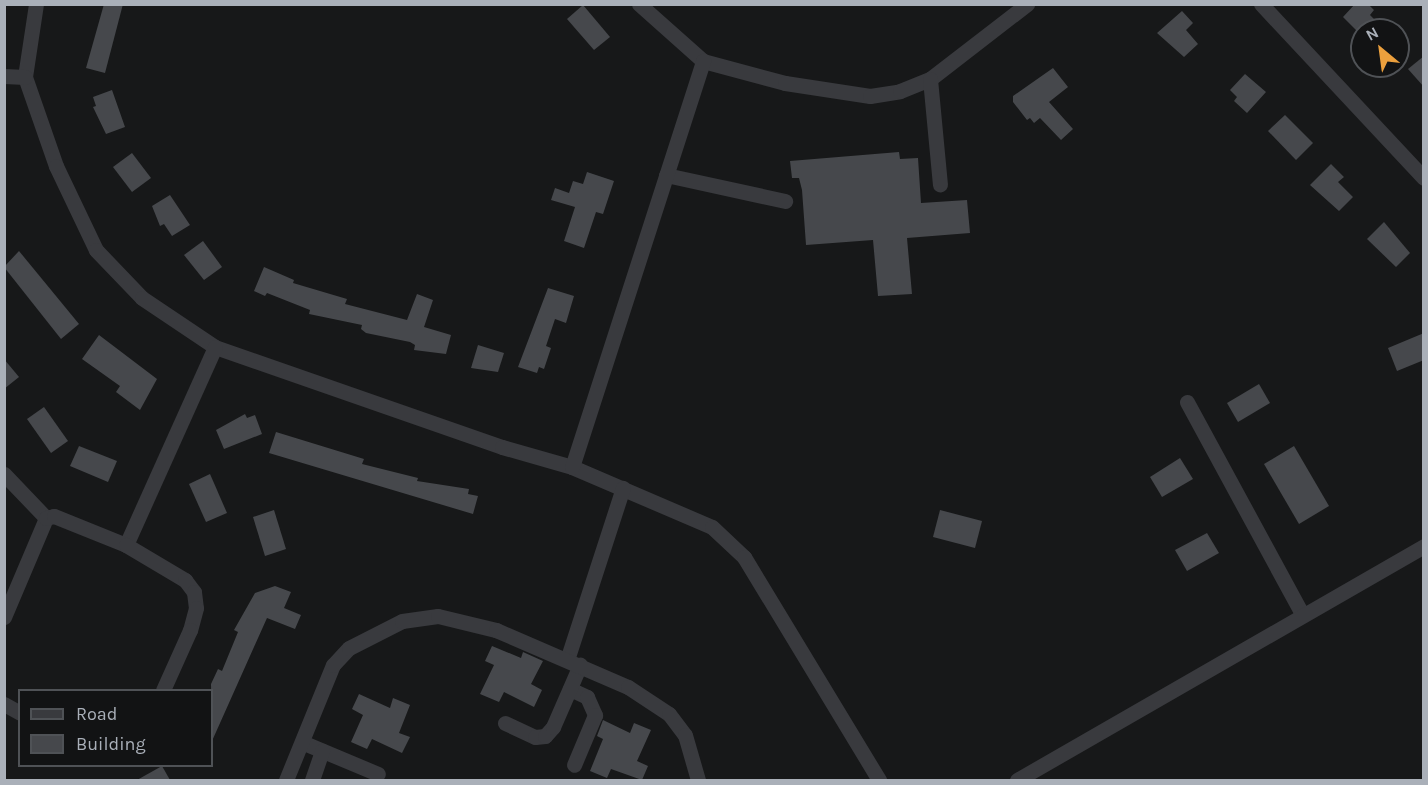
<!DOCTYPE html>
<style>
body{margin:0}
#map{position:relative;width:1428px;height:785px;overflow:hidden;background:#171819;font-family:Karla,sans-serif}
div>[style]{position:absolute}
.building>*{inset:0;background:#46484c}
.minor>*{height:15px;margin:-7.5px;padding:0 7.5px;transform-origin:7.5px;border-radius:7.5px;background:#393a3e}
span{translate:-50% -50%;white-space:nowrap;text-align:center;line-height:1.15;-webkit-text-stroke:6px #121314;paint-order:stroke}
.frame{position:absolute;inset:0;border:6px solid #aab0b9;pointer-events:none}
.legend{position:absolute;left:18px;top:689px;width:195px;height:78px;box-sizing:border-box;background:#121314;border:2px solid #4f5256;margin:0;padding:8px 10px;list-style:none;font-size:18px;color:#aab0b9}
.legend li{display:flex;align-items:center;gap:12px;height:30px}
.legend b{width:30px;border:2px solid #4f5256}
.north{position:absolute;left:1350px;top:18px;width:60px;height:60px;box-sizing:border-box;background:#121314;border:2px solid #4f5256;border-radius:50%;rotate:331deg;font-size:16px;font-weight:700;line-height:24px;text-align:center;color:#aab0b9}
.north::after{content:'';display:block;margin:auto;width:21px;height:27px;background:#eca03d;clip-path:polygon(50% 0,100% 100%,50% 72%,0 100%)}
</style>
<div id="map">
<div class="building">
<div style="clip-path:polygon(104px 4px,123px 4px,105px 73px,86px 68px)"></div>
<div style="clip-path:polygon(1355px 4px,1368px 4px,1374px 10px,1370px 15px,1385px 30px,1356px 30px,1343px 17px)"></div>
<div style="clip-path:polygon(583px 5px,610px 37px,594px 50px,567px 19px)"></div>
<div style="clip-path:polygon(1182px 11px,1193px 23px,1186px 30px,1198px 44px,1184px 57px,1157px 33px)"></div>
<div style="clip-path:polygon(1424px 56px,1424px 87px,1408px 69px)"></div>
<div style="clip-path:polygon(1053px 68px,1068px 87px,1049px 102px,1073px 129px,1061px 140px,1040px 118px,1034px 123px,1030px 118px,1027px 120px,1013px 102px,1013px 96px)"></div>
<div style="clip-path:polygon(1245px 74px,1266px 92px,1247px 113px,1234px 101px,1237px 97px,1230px 90px)"></div>
<div style="clip-path:polygon(112px 90px,125px 127px,106px 134px,93px 107px,96px 106px,93px 97px)"></div>
<div style="clip-path:polygon(1285px 115px,1313px 143px,1296px 160px,1268px 131px)"></div>
<div style="clip-path:polygon(899px 152px,900px 159px,918px 158px,921px 203px,967px 200px,970px 233px,907px 238px,912px 294px,878px 296px,873px 240px,806px 245px,802px 190px,799px 178px,792px 178px,790px 161px)"></div>
<div style="clip-path:polygon(132px 153px,151px 178px,132px 192px,113px 167px)"></div>
<div style="clip-path:polygon(1331px 164px,1344px 177px,1338px 182px,1353px 197px,1339px 211px,1310px 185px)"></div>
<div style="clip-path:polygon(587px 172px,614px 181px,603px 214px,596px 212px,584px 248px,564px 241px,575px 207px,551px 200px,555px 188px,569px 193px,573px 181px,583px 184px)"></div>
<div style="clip-path:polygon(170px 195px,190px 225px,172px 236px,164px 224px,160px 226px,152px 206px)"></div>
<div style="clip-path:polygon(1384px 222px,1410px 253px,1396px 267px,1367px 239px)"></div>
<div style="clip-path:polygon(203px 241px,222px 267px,204px 280px,184px 255px)"></div>
<div style="clip-path:polygon(19px 251px,79px 324px,61px 339px,4px 267px)"></div>
<div style="clip-path:polygon(264px 267px,294px 280px,293px 283px,347px 299px,345px 304px,407px 320px,417px 294px,433px 300px,424px 327px,451px 335px,446px 354px,414px 350px,415px 345px,410px 342px,366px 333px,361px 329px,362px 325px,309px 314px,310px 310px,267px 293px,265px 296px,254px 291px)"></div>
<div style="clip-path:polygon(548px 288px,574px 296px,566px 323px,555px 319px,546px 346px,551px 348px,544px 369px,539px 367px,537px 373px,518px 367px)"></div>
<div style="clip-path:polygon(1424px 333px,1424px 360px,1397px 371px,1388px 348px)"></div>
<div style="clip-path:polygon(99px 335px,157px 379px,140px 410px,116px 392px,120px 386px,82px 359px)"></div>
<div style="clip-path:polygon(478px 345px,504px 353px,498px 372px,471px 368px)"></div>
<div style="clip-path:polygon(4px 359px,19px 377px,4px 389px)"></div>
<div style="clip-path:polygon(1259px 384px,1270px 403px,1238px 422px,1227px 403px)"></div>
<div style="clip-path:polygon(44px 407px,68px 441px,51px 453px,27px 419px)"></div>
<div style="clip-path:polygon(245px 414px,247px 418px,255px 415px,262px 434px,224px 449px,216px 430px)"></div>
<div style="clip-path:polygon(276px 432px,364px 459px,362px 464px,418px 478px,417px 481px,469px 489px,468px 494px,478px 496px,473px 514px,269px 453px)"></div>
<div style="clip-path:polygon(79px 446px,117px 461px,108px 482px,70px 466px)"></div>
<div style="clip-path:polygon(1294px 446px,1329px 506px,1299px 524px,1264px 464px)"></div>
<div style="clip-path:polygon(1180px 458px,1193px 479px,1162px 497px,1150px 477px)"></div>
<div style="clip-path:polygon(210px 474px,227px 513px,206px 522px,189px 484px)"></div>
<div style="clip-path:polygon(274px 510px,286px 549px,265px 556px,253px 517px)"></div>
<div style="clip-path:polygon(940px 510px,982px 521px,975px 548px,933px 537px)"></div>
<div style="clip-path:polygon(1207px 533px,1219px 553px,1187px 571px,1175px 550px)"></div>
<div style="clip-path:polygon(275px 586px,291px 592px,284px 608px,301px 615px,295px 629px,267px 618px,212px 741px,211px 684px,218px 669px,222px 671px,238px 632px,234px 630px,255px 593px)"></div>
<div style="clip-path:polygon(492px 646px,521px 658px,523px 652px,543px 661px,531px 684px,542px 690px,534px 707px,504px 692px,499px 702px,480px 694px,494px 665px,485px 661px)"></div>
<div style="clip-path:polygon(359px 694px,390px 708px,393px 698px,410px 705px,399px 733px,410px 737px,402px 753px,372px 739px,367px 749px,351px 742px,363px 715px,352px 709px)"></div>
<div style="clip-path:polygon(603px 720px,630px 733px,634px 723px,651px 730px,637px 761px,648px 766px,642px 780px,611px 769px,607px 778px,590px 771px,603px 739px,597px 736px)"></div>
<div style="clip-path:polygon(162px 766px,170px 780px,137px 780px)"></div>
</div>
<div class="minor">
<div style="left:36px;top:4px;width:74px;rotate:98.6deg"></div>
<div style="left:25px;top:77px;width:94px;rotate:70.8deg"></div>
<div style="left:56px;top:166px;width:93px;rotate:64.5deg"></div>
<div style="left:96px;top:250px;width:66px;rotate:46.2deg"></div>
<div style="left:142px;top:298px;width:88px;rotate:33.9deg"></div>
<div style="left:215px;top:347px;width:304px;rotate:19.2deg"></div>
<div style="left:502px;top:447px;width:73px;rotate:15.9deg"></div>
<div style="left:572px;top:467px;width:152px;rotate:23.2deg"></div>
<div style="left:712px;top:527px;width:44px;rotate:43.2deg"></div>
<div style="left:744px;top:557px;width:261px;rotate:58.8deg"></div>
<div style="left:639px;top:4px;width:86px;rotate:41.7deg"></div>
<div style="left:703px;top:61px;width:85px;rotate:15deg"></div>
<div style="left:785px;top:83px;width:86px;rotate:8.7deg"></div>
<div style="left:870px;top:96px;width:30px;rotate:-9deg"></div>
<div style="left:900px;top:91px;width:32px;rotate:-22deg"></div>
<div style="left:930px;top:79px;width:123px;rotate:-37.7deg"></div>
<div style="left:1261px;top:4px;width:238px;rotate:46.9deg"></div>
<div style="left:4px;top:76px;width:21px;rotate:3deg"></div>
<div style="left:930px;top:79px;width:106px;rotate:84.6deg"></div>
<div style="left:666px;top:175px;width:122px;rotate:12.3deg"></div>
<div style="left:1187px;top:402px;width:241px;rotate:61.5deg"></div>
<div style="left:572px;top:467px;width:427px;rotate:-72.1deg"></div>
<div style="left:4px;top:474px;width:61px;rotate:46.3deg"></div>
<div style="left:126px;top:545px;width:217px;rotate:-65.8deg"></div>
<div style="left:4px;top:617px;width:108px;rotate:-67deg"></div>
<div style="left:46px;top:518px;width:8px;rotate:-14deg"></div>
<div style="left:54px;top:516px;width:78px;rotate:21.9deg"></div>
<div style="left:126px;top:545px;width:69px;rotate:30.7deg"></div>
<div style="left:185px;top:580px;width:15px;rotate:53deg"></div>
<div style="left:194px;top:592px;width:16px;rotate:83deg"></div>
<div style="left:196px;top:608px;width:23px;rotate:105deg"></div>
<div style="left:190px;top:630px;width:66px;rotate:114.2deg"></div>
<div style="left:567px;top:660px;width:181px;rotate:-72deg"></div>
<div style="left:570px;top:689px;width:19px;rotate:25deg"></div>
<div style="left:587px;top:697px;width:20px;rotate:66deg"></div>
<div style="left:595px;top:715px;width:54px;rotate:112.8deg"></div>
<div style="left:4px;top:704px;width:18px;rotate:29deg"></div>
<div style="left:505px;top:723px;width:33px;rotate:25deg"></div>
<div style="left:535px;top:737px;width:10px;rotate:-6deg"></div>
<div style="left:545px;top:736px;width:12px;rotate:-48deg"></div>
<div style="left:553px;top:727px;width:68px;rotate:-66.5deg"></div>
<div style="left:304px;top:743px;width:80px;rotate:22.7deg"></div>
<div style="left:286px;top:780px;width:124px;rotate:-67.8deg"></div>
<div style="left:333px;top:665px;width:23px;rotate:-47deg"></div>
<div style="left:349px;top:648px;width:59px;rotate:-27deg"></div>
<div style="left:402px;top:621px;width:36px;rotate:-8deg"></div>
<div style="left:438px;top:616px;width:60px;rotate:13.6deg"></div>
<div style="left:496px;top:630px;width:144px;rotate:23.4deg"></div>
<div style="left:628px;top:687px;width:49px;rotate:33.4deg"></div>
<div style="left:669px;top:714px;width:26px;rotate:53deg"></div>
<div style="left:685px;top:735px;width:47px;rotate:73.9deg"></div>
<div style="left:312px;top:780px;width:31px;rotate:-71deg"></div>
<div style="left:1017px;top:780px;width:469px;rotate:-29.9deg"></div>
</div>
<div class="frame"></div>
<ul class="legend">
<li><b style="height:8px;background:#393a3e"></b>Road</li>
<li><b style="height:16px;background:#46484c"></b>Building</li>
</ul>
<div class="north">N</div>
</div>
